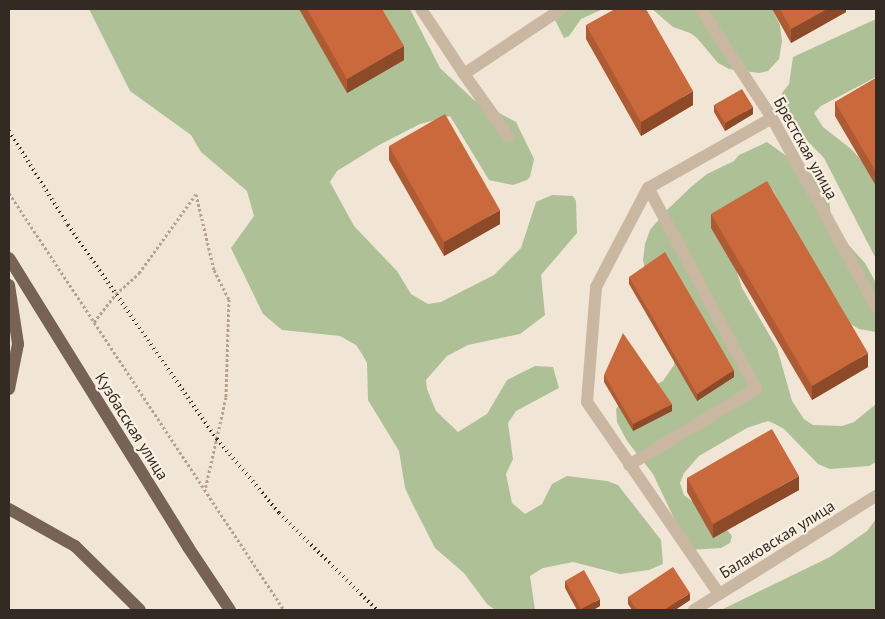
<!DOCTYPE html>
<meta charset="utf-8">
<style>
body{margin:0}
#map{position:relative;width:885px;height:619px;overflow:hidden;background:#f1e6d6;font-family:"PT Sans",sans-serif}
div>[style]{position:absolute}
.green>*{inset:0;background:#aec096}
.path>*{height:3px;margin-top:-1.5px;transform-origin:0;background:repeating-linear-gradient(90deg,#b5a18c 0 2.5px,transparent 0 5px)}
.service>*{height:12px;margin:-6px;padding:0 6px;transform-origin:6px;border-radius:6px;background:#c9b7a2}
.minor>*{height:12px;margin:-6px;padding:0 6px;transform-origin:6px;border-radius:6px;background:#c9b7a2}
.primary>*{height:12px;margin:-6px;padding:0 6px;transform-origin:6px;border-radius:6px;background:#766355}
.rail>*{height:4px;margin-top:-2px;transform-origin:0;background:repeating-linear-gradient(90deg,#332a24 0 1px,transparent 0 5px)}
.wall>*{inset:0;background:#ae5a33}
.shaded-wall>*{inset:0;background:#8d4a29}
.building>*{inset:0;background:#ca693b}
span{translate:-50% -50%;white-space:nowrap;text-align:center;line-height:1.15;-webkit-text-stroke:4.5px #f9f0e2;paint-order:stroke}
.street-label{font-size:16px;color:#332a24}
.frame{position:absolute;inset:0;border:10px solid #332a24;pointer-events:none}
</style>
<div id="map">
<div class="green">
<div style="clip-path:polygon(89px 9px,410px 9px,440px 68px,474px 100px,516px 122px,534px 159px,530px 177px,527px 180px,513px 185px,489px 180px,450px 116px,420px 124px,379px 145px,337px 171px,330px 182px,354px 226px,397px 271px,411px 294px,428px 304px,441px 302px,494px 275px,521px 248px,536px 202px,552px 195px,573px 196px,576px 201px,577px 233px,541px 275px,545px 315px,520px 334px,468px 345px,447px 356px,426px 380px,427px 389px,436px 411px,458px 432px,487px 414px,507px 380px,535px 366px,553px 367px,559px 388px,516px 411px,508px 423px,513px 459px,506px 474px,512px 503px,525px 514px,542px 504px,552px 484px,567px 476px,607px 481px,618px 485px,661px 540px,663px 564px,649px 570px,620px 574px,573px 562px,543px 568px,530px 576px,535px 610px,495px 610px,487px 604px,464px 573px,435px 548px,411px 501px,405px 488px,399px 451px,368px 400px,367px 363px,362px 354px,356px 345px,340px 336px,282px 330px,263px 314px,231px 248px,254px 216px,247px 191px,201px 152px,191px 135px,130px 91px)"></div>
<div style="clip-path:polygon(556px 9px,603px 9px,581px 19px,569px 36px,564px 38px,555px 20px)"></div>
<div style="clip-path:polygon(652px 9px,772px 9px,780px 25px,782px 41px,779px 59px,768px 71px,759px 73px,729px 69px,718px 63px,697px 38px,690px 33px,673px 27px)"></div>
<div style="clip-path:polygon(876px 19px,876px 77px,821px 106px,814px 113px,823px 127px,851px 149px,876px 176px,876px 259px,824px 158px,788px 121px,782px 103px,782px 93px,789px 84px,793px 57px)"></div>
<div style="clip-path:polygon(767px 142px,828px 186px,831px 220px,845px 241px,865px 263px,876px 283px,876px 332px,859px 329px,835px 315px,773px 190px,769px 188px,762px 187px,726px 206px,725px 217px,734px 263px,742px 288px,777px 348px,792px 401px,804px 419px,813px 425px,842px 426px,854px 422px,876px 404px,876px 462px,869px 466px,830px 469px,818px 464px,784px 429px,775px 424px,768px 421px,747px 428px,699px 456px,684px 473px,680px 483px,684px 495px,723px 525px,732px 536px,730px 543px,721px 548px,689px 550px,653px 474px,627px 441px,617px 422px,616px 409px,621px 402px,663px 381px,674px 365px,674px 352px,649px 287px,643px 260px,645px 244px,650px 230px,667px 210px,691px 187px,707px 174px,734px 161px,739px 155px)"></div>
<div style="clip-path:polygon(876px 519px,876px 610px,721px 610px,830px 557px,867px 531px)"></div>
</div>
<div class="path">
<div style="left:9px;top:193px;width:500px;rotate:56.6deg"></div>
<div style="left:196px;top:194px;width:78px;rotate:76.7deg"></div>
<div style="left:214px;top:270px;width:33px;rotate:63deg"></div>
<div style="left:229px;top:299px;width:98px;rotate:91.8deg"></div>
<div style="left:226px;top:397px;width:95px;rotate:102.7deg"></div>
<div style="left:94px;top:322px;width:36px;rotate:-52deg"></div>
<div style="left:116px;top:294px;width:31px;rotate:-42deg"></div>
<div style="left:139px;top:273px;width:97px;rotate:-54.2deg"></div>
</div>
<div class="service">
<div style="left:421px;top:9px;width:78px;rotate:56.5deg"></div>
<div style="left:464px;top:74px;width:117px;rotate:-33.8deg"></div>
<div style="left:701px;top:9px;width:130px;rotate:56.9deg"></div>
<div style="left:772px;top:118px;width:216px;rotate:61.2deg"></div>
<div style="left:464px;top:74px;width:76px;rotate:54.6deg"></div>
<div style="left:629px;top:465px;width:148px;rotate:-30.9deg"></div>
<div style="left:756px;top:389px;width:228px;rotate:-118.2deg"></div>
<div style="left:719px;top:594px;width:233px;rotate:-124.5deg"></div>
<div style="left:587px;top:402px;width:115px;rotate:-85.5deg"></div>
<div style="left:596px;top:287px;width:112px;rotate:-62.3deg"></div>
<div style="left:648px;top:188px;width:142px;rotate:-29.4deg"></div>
</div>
<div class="minor">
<div style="left:694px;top:610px;width:215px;rotate:-32.1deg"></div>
</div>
<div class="primary">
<div style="left:9px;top:258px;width:340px;rotate:58.2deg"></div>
<div style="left:188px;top:547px;width:76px;rotate:56.3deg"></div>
<div style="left:9px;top:285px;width:60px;rotate:81.3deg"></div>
<div style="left:18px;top:344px;width:46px;rotate:101.3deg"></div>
<div style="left:9px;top:509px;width:76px;rotate:29.3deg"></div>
<div style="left:75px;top:546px;width:91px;rotate:44.6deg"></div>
</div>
<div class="rail">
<div style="left:9px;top:131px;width:111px;rotate:57.9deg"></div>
<div style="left:68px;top:225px;width:261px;rotate:55.2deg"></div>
<div style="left:217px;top:439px;width:97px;rotate:50deg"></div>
<div style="left:279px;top:513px;width:138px;rotate:44.7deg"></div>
</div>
<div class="wall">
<div style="clip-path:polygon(299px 9px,382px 9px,404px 60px,347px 93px)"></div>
<div style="clip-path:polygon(772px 9px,846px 9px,846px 12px,791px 43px)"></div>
<div style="clip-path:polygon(586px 25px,693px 105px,641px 136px,586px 39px)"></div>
<div style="clip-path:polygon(876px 78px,876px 186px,835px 116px,835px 102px)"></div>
<div style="clip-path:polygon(714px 105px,753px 114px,725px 131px,714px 112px)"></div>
<div style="clip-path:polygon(389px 146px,500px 224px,444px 256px,389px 160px)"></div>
<div style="clip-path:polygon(711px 214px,868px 367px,812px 400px,711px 228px)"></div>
<div style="clip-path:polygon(629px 277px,734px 377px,697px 401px,629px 284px)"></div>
<div style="clip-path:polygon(604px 375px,672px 411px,633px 431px,604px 382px)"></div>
<div style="clip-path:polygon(687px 478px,799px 490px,713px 538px,687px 492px)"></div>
<div style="clip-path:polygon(565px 581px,600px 606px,593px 610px,577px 610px,565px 588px)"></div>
<div style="clip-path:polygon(628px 597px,690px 600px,675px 610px,632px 610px,628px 604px)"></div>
</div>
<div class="shaded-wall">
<div style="clip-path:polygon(827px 9px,846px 9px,846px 12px,791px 43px,791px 29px)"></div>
<div style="clip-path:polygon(404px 46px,404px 60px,347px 93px,347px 79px)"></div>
<div style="clip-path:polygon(693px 91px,693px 105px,641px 136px,641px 122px)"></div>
<div style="clip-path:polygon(753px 107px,753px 114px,725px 131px,725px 123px)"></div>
<div style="clip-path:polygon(500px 210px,500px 224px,444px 256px,444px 242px)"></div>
<div style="clip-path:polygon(868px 353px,868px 367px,812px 400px,812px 386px)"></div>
<div style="clip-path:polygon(734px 370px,734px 377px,697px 401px,697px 394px)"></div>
<div style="clip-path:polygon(672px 404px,672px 411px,633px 431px,633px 424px)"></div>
<div style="clip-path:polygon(799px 476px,799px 490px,713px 538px,713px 524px)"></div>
<div style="clip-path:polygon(690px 593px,690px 600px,675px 610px,664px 610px)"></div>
<div style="clip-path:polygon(600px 599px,600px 606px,593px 610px,581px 610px,581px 609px)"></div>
</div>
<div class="building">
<div style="clip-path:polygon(307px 9px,382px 9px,404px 46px,347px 79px)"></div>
<div style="clip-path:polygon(615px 9px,646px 9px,693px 91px,641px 122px,586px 25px)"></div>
<div style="clip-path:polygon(780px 9px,827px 9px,791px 29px)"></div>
<div style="clip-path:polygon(876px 78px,876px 172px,835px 102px)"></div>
<div style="clip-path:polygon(742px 89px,753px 107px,725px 123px,714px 105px)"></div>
<div style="clip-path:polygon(445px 114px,500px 210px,444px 242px,389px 146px)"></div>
<div style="clip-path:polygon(767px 181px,868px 353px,812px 386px,711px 214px)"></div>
<div style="clip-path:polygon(665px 252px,734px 370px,697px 394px,629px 277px)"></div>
<div style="clip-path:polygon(623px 333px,672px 404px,633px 424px,604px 375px)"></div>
<div style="clip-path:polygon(772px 429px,799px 476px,713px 524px,687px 478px)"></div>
<div style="clip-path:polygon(673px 567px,690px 593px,664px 610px,637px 610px,628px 597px)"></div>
<div style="clip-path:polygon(584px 570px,600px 599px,581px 609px,565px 581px)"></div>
</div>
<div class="street-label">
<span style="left:806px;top:148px;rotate:61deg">Брестская улица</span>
<span style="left:132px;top:426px;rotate:58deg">Кузбасская улица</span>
<span style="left:777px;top:539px;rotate:-32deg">Балаковская улица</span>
</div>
<div class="frame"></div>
</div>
